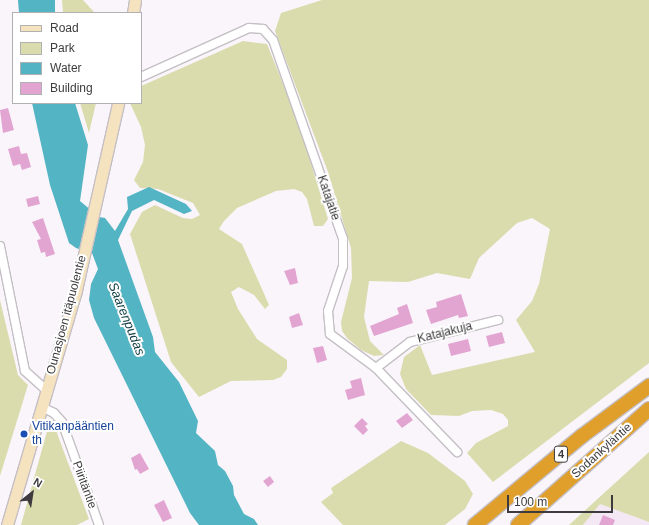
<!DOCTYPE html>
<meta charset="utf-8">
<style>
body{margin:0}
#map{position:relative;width:649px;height:525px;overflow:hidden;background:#faf5fb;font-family:Arial,sans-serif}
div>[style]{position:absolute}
.built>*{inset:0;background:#f3e8f4}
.green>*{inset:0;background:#dadcae}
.water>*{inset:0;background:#53b4c4}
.building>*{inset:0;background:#e2a5d2}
.roads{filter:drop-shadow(1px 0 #c4bfc4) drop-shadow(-1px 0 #c4bfc4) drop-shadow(0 1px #c4bfc4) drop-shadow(0 -1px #c4bfc4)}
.street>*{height:8px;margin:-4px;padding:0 4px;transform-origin:4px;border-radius:4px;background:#fff}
.secondary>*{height:11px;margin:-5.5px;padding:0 5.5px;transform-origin:5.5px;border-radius:5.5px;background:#f5e2bf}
.highway>*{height:14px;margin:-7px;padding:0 7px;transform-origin:7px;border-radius:7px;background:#df9f2a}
.dots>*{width:11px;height:11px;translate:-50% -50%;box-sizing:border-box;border:2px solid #fff;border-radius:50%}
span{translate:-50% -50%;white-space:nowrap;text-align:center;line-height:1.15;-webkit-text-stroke:4px #fff;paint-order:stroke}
.shield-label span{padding:1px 3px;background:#fff;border:1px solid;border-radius:3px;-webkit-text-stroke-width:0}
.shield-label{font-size:11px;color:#3d3b3d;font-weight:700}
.street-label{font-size:12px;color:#3d3b3d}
.transit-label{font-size:12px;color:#164399}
.left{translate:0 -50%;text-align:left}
.water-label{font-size:13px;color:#154149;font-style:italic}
.legend{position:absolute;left:12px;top:12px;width:130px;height:92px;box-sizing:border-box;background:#fff;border:1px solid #b1b1b1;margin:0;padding:5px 7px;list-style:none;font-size:12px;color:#3d3b3d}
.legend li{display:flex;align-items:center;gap:8px;height:20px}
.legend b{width:20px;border:1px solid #b1b1b1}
.north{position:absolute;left:12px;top:473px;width:40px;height:40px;-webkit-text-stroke:3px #fff;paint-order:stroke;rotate:30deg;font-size:11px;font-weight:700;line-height:16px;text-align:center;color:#3d3b3d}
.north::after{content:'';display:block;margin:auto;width:14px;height:18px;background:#3d3b3d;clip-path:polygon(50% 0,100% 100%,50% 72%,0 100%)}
.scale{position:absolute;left:507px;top:495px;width:106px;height:18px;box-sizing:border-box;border:2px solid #3d3b3d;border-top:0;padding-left:5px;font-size:12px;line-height:14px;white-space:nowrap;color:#3d3b3d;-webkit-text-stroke:3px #fff;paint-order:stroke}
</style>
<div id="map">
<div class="built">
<div style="clip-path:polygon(600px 504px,649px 522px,649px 525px,583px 525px)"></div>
</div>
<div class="green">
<div style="clip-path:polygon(62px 0,83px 0,95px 13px,63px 13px)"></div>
<div style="clip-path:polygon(322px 0,649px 0,649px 363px,493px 482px,467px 453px,476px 443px,508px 426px,508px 420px,503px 414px,491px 410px,472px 411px,459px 416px,431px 415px,406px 389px,400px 374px,404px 357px,420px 345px,432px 375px,535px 352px,516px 320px,532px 301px,539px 284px,550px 229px,532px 218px,517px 223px,479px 258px,470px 279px,437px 273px,408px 282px,369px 281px,364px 317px,370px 341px,384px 355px,374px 356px,361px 350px,347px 338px,342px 331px,341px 322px,352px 278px,351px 248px,328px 172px,275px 31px,281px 13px)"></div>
<div style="clip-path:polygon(243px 41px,267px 44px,298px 121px,328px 219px,323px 226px,314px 226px,307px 199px,302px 192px,294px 189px,276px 191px,237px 208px,224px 221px,219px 229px,242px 244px,269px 305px,265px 309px,254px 295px,239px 287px,231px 292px,238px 309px,257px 339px,287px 360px,287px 369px,281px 377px,273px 380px,231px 381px,199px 397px,171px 362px,130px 234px,142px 212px,155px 205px,183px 218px,192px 219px,200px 215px,193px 203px,158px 189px,140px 188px,134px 180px,143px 162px,145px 145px,141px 127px,130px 103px,141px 103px,141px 86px)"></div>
<div style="clip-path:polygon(80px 103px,96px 103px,89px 133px)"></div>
<div style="clip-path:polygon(0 300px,18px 375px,28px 385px,0 476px)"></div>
<div style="clip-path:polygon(49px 424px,54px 425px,89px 519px,77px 525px,21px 525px)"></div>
<div style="clip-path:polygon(401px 441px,428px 453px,465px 481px,473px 494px,465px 509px,445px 525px,343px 525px,321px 502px,333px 493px,331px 488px)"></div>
<div style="clip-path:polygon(649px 452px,649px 522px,600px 504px,583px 525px,569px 525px)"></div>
</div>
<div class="water">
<div style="clip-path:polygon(18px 0,55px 0,55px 13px,19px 13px)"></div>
<div style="clip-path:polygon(32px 103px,75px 103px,88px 145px,80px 201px,99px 217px,105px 218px,115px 231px,128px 209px,127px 197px,149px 187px,186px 204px,192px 211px,184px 214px,154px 200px,132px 211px,118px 240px,153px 337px,155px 352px,179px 382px,198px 421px,196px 433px,215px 451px,218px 465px,225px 471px,233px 486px,234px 495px,244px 514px,254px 519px,258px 525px,199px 525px,190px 513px,94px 318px,89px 300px,91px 284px,98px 269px,92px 253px,76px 248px,69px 243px,50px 185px)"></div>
</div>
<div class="building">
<div style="clip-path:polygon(8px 108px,14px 130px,3px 133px,0 110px)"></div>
<div style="clip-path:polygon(19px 146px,21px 154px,27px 153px,31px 167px,22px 170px,20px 164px,13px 166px,8px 149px)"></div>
<div style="clip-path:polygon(38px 196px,40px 204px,28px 207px,26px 199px)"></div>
<div style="clip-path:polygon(43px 218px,55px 254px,46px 257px,45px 252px,41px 253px,37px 240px,41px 239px,32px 222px)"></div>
<div style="clip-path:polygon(295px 268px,298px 283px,290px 285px,284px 271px)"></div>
<div style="clip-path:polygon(461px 294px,468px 316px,459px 318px,458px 315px,431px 324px,426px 310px,437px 307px,436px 302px)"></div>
<div style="clip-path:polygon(407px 304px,413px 323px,374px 336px,370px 326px,399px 314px,397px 308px)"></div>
<div style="clip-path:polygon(299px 313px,303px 325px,292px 328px,289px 317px)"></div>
<div style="clip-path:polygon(502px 332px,505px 343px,489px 347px,486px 336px)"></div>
<div style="clip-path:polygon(468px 339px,471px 351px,451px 356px,448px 344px)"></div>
<div style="clip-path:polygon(323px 346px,327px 360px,317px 363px,313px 348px)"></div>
<div style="clip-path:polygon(361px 378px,365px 395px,348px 400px,345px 390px,352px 388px,350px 381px)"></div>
<div style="clip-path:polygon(407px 413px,413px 420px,402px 428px,396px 421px)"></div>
<div style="clip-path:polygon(362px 418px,368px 424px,365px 426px,368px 430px,363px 435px,354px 426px)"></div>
<div style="clip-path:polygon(140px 453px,149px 469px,140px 474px,137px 469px,135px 470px,131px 458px)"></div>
<div style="clip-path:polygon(270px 476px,274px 482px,268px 487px,263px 481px)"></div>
<div style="clip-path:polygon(164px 500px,172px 518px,163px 522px,154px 505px)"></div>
<div style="clip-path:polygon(603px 515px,615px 520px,613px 525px,599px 525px)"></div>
</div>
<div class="roads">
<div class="street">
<div style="left:141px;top:77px;width:119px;rotate:-24.4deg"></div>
<div style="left:249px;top:28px;width:14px;rotate:4deg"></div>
<div style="left:263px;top:29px;width:15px;rotate:48deg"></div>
<div style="left:273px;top:40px;width:211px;rotate:70.6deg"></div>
<div style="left:343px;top:239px;width:27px;rotate:90deg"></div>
<div style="left:343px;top:266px;width:47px;rotate:108.4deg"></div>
<div style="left:328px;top:311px;width:23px;rotate:85deg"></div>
<div style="left:330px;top:334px;width:57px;rotate:36.5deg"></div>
<div style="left:376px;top:368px;width:117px;rotate:46deg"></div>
<div style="left:0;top:246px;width:127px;rotate:78.7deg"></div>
<div style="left:25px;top:371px;width:30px;rotate:42deg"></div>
<div style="left:376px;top:368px;width:43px;rotate:-37.4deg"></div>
<div style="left:410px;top:342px;width:91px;rotate:-14deg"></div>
<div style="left:42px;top:407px;width:13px;rotate:27deg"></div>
<div style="left:54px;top:413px;width:12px;rotate:48deg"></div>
<div style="left:62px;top:422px;width:109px;rotate:70.2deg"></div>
</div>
<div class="secondary">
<div style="left:133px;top:13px;width:13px;rotate:-81deg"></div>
<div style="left:7px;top:525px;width:245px;rotate:-73.6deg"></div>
<div style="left:76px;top:290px;width:192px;rotate:-77.3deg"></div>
</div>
<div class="highway">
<div style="left:475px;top:525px;width:139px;rotate:-39.8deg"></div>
<div style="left:582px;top:436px;width:84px;rotate:-36.7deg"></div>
<div style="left:518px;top:525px;width:175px;rotate:-41.5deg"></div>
</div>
</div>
<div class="dots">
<div style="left:24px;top:434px;background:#1a4fb4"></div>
</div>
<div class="shield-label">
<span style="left:561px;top:454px">4</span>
</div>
<div class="street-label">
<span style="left:328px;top:198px;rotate:71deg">Katajatie</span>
<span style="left:67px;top:315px;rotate:-75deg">Ounasjoen itäpuolentie</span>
<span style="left:445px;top:333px;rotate:-14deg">Katajakuja</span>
<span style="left:602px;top:451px;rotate:-42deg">Sodankyläntie</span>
<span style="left:84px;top:485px;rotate:70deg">Piiritäntie</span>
</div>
<div class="transit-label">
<span class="left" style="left:32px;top:434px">Vitikanpääntien<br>th</span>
</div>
<div class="water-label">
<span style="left:126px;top:319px;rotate:68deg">Saarenpudas</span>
</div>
<ul class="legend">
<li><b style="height:5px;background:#f5e2bf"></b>Road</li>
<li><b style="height:11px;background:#dadcae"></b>Park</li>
<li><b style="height:11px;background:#53b4c4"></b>Water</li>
<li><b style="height:11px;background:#e2a5d2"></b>Building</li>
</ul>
<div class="north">N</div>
<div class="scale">100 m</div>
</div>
